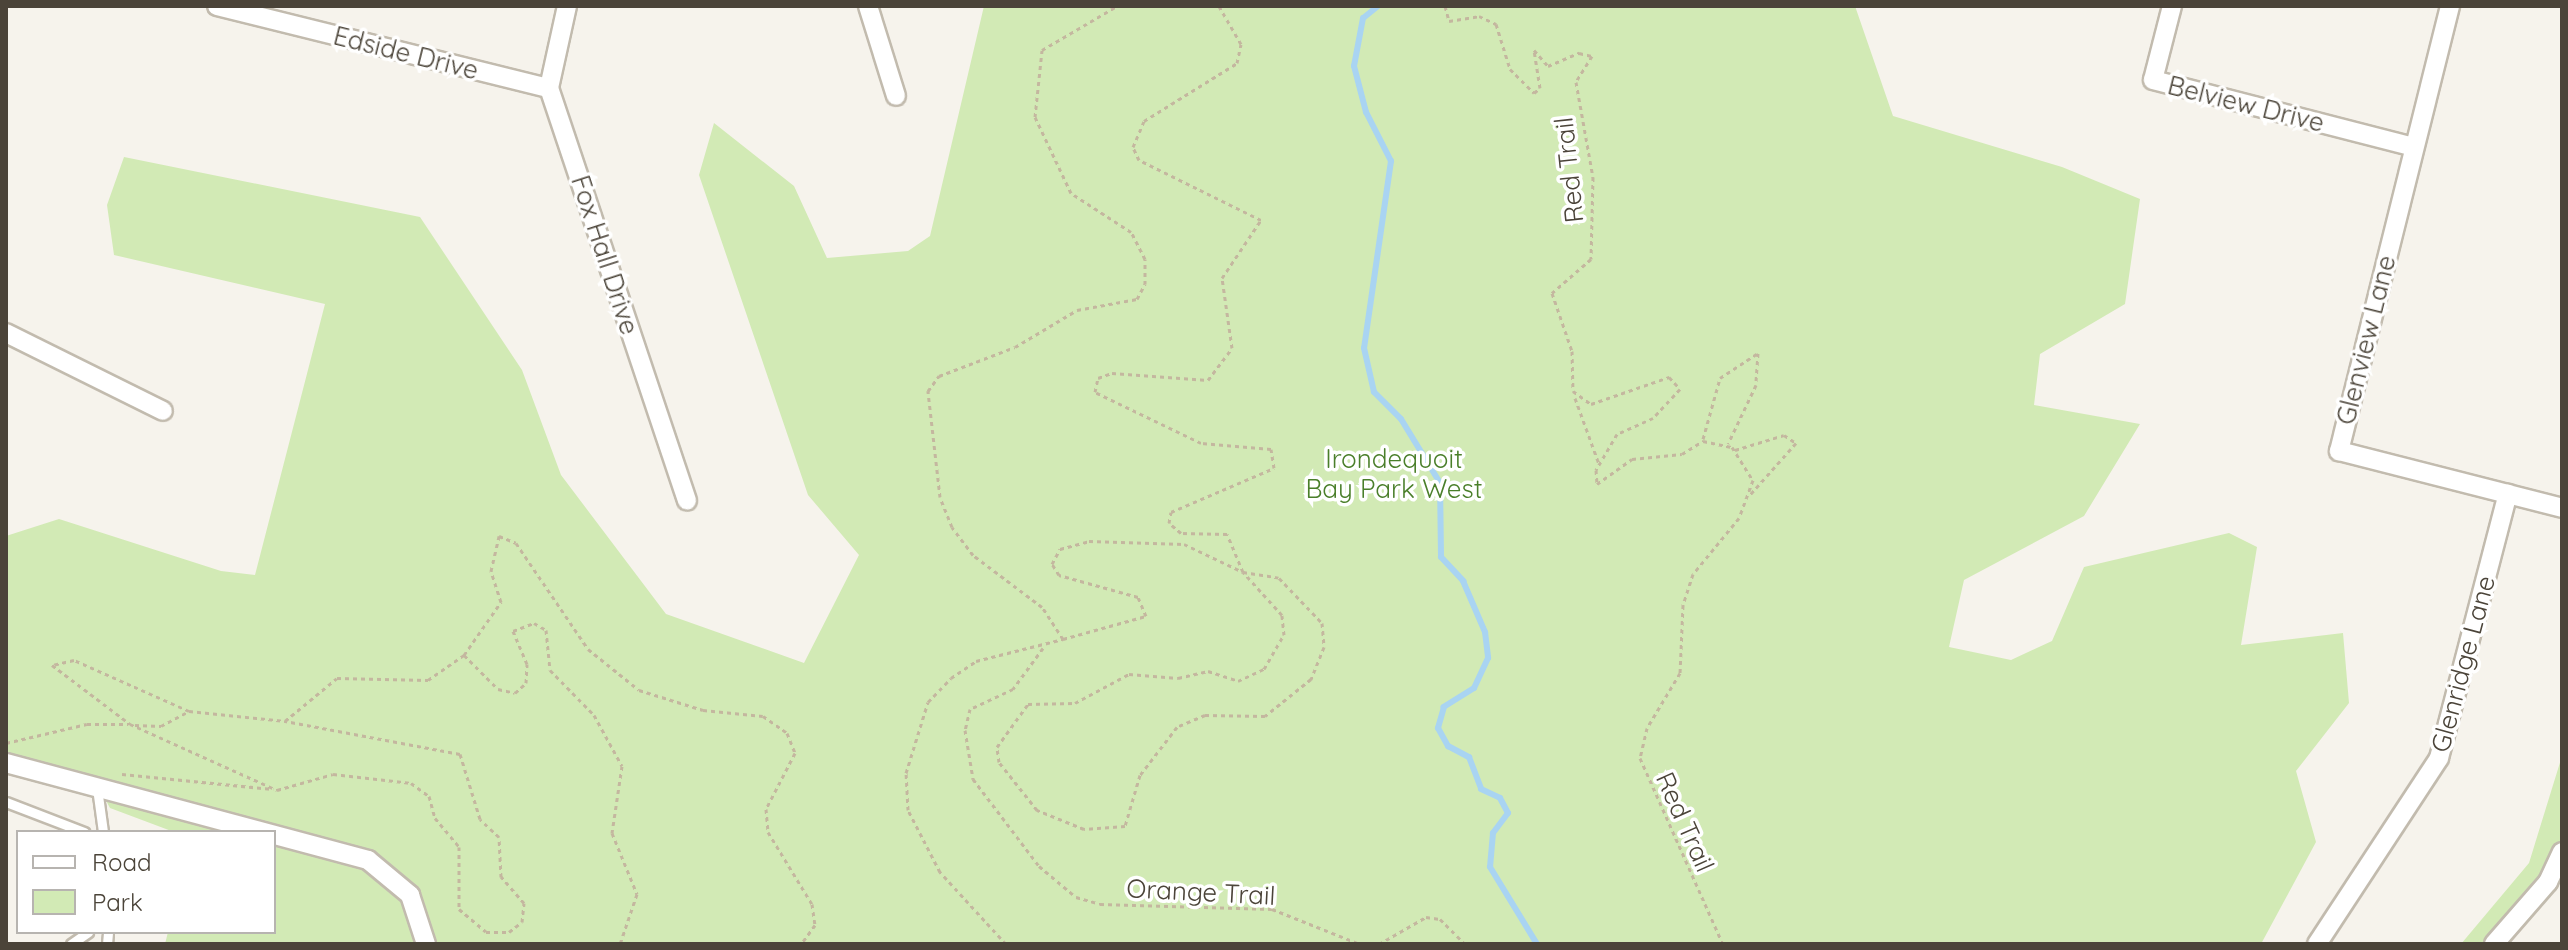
<!DOCTYPE html>
<style>
body{margin:0}
#map{position:relative;width:2568px;height:950px;overflow:hidden;background:#f6f3ec;font-family:Quicksand,sans-serif}
div>[style]{position:absolute}
.green>*{inset:0;background:#d2eab5}
.stream>*{height:6px;margin:-3px;padding:0 3px;transform-origin:3px;border-radius:3px;background:#a9d4f2}
.path>*{height:3px;margin-top:-1.5px;transform-origin:0;background:repeating-linear-gradient(90deg,#c4b79f 0 4px,transparent 0 8px)}
.roads{filter:drop-shadow(2px 0 #c2bbae) drop-shadow(-2px 0 #c2bbae) drop-shadow(0 2px #c2bbae) drop-shadow(0 -2px #c2bbae)}
.service>*{height:9px;margin:-4.5px;padding:0 4.5px;transform-origin:4.5px;border-radius:4.5px;background:#fff}
.minor>*{height:18px;margin:-9px;padding:0 9px;transform-origin:9px;border-radius:9px;background:#fff}
span{translate:-50% -50%;white-space:nowrap;text-align:center;line-height:1.15;-webkit-text-stroke:7px #fff;paint-order:stroke}
.street-label{font-size:26px;color:#4b4439}
.park-label{font-size:26px;color:#4a7f2a}
.frame{position:absolute;inset:0;border:8px solid #4b4439;pointer-events:none}
.legend{position:absolute;left:16px;top:830px;width:260px;height:104px;box-sizing:border-box;background:#fff;border:2px solid #b7b4b0;margin:0;padding:10px 14px;list-style:none;font-size:24px;color:#4b4439}
.legend li{display:flex;align-items:center;gap:16px;height:40px}
.legend b{width:40px;border:2px solid #b7b4b0}
</style>
<div id="map">
<div class="green">
<div style="clip-path:polygon(984px 6px,1855px 6px,1893px 116px,2062px 167px,2140px 199px,2125px 304px,2040px 354px,2034px 405px,2140px 424px,2084px 516px,1964px 580px,1949px 647px,2011px 660px,2052px 641px,2084px 567px,2229px 533px,2257px 547px,2241px 645px,2343px 633px,2349px 703px,2296px 771px,2316px 842px,2261px 944px,165px 944px,168px 932px,274px 932px,274px 832px,174px 832px,110px 808px,97px 784px,6px 763px,6px 536px,59px 519px,221px 571px,255px 575px,325px 304px,114px 255px,107px 205px,124px 157px,420px 217px,522px 370px,561px 475px,666px 614px,804px 663px,859px 555px,808px 495px,699px 175px,714px 123px,794px 186px,827px 258px,908px 251px,930px 236px)"></div>
<div style="clip-path:polygon(2562px 756px,2562px 852px,2494px 944px,2461px 944px,2529px 863px)"></div>
</div>
<div class="stream">
<div style="left:1378px;top:6px;width:19px;rotate:141deg"></div>
<div style="left:1363px;top:18px;width:49px;rotate:100.6deg"></div>
<div style="left:1354px;top:66px;width:48px;rotate:75.4deg"></div>
<div style="left:1366px;top:112px;width:55px;rotate:63deg"></div>
<div style="left:1391px;top:161px;width:189px;rotate:98.2deg"></div>
<div style="left:1364px;top:348px;width:45px;rotate:77.2deg"></div>
<div style="left:1374px;top:392px;width:38px;rotate:45deg"></div>
<div style="left:1401px;top:419px;width:75px;rotate:58.6deg"></div>
<div style="left:1440px;top:483px;width:74px;rotate:89.2deg"></div>
<div style="left:1441px;top:557px;width:33px;rotate:47deg"></div>
<div style="left:1463px;top:581px;width:56px;rotate:66.7deg"></div>
<div style="left:1485px;top:632px;width:26px;rotate:83deg"></div>
<div style="left:1488px;top:658px;width:33px;rotate:115deg"></div>
<div style="left:1474px;top:688px;width:36px;rotate:148deg"></div>
<div style="left:1444px;top:707px;width:22px;rotate:106deg"></div>
<div style="left:1438px;top:728px;width:21px;rotate:61deg"></div>
<div style="left:1448px;top:746px;width:24px;rotate:28deg"></div>
<div style="left:1469px;top:757px;width:34px;rotate:69deg"></div>
<div style="left:1481px;top:789px;width:21px;rotate:25deg"></div>
<div style="left:1500px;top:798px;width:17px;rotate:62deg"></div>
<div style="left:1508px;top:813px;width:25px;rotate:127deg"></div>
<div style="left:1493px;top:833px;width:34px;rotate:95deg"></div>
<div style="left:1490px;top:867px;width:90px;rotate:58.6deg"></div>
</div>
<div class="path">
<div style="left:1445px;top:6px;width:16px;rotate:75deg"></div>
<div style="left:1449px;top:21px;width:30px;rotate:-9deg"></div>
<div style="left:1479px;top:16px;width:19px;rotate:25deg"></div>
<div style="left:1496px;top:24px;width:47px;rotate:72.7deg"></div>
<div style="left:1510px;top:69px;width:34px;rotate:45deg"></div>
<div style="left:1534px;top:93px;width:8px;rotate:-40deg"></div>
<div style="left:1540px;top:88px;width:38px;rotate:-99deg"></div>
<div style="left:1534px;top:50px;width:21px;rotate:49deg"></div>
<div style="left:1548px;top:66px;width:34px;rotate:-23deg"></div>
<div style="left:1579px;top:53px;width:13px;rotate:13deg"></div>
<div style="left:1592px;top:56px;width:31px;rotate:122deg"></div>
<div style="left:1576px;top:82px;width:97px;rotate:79.9deg"></div>
<div style="left:1593px;top:177px;width:82px;rotate:91.4deg"></div>
<div style="left:1591px;top:259px;width:52px;rotate:138.9deg"></div>
<div style="left:1552px;top:293px;width:61px;rotate:71deg"></div>
<div style="left:1572px;top:351px;width:40px;rotate:88.6deg"></div>
<div style="left:1573px;top:391px;width:22px;rotate:36deg"></div>
<div style="left:1591px;top:404px;width:83px;rotate:-19.1deg"></div>
<div style="left:1669px;top:377px;width:16px;rotate:47deg"></div>
<div style="left:1680px;top:389px;width:40px;rotate:133deg"></div>
<div style="left:1653px;top:418px;width:39px;rotate:156deg"></div>
<div style="left:1617px;top:434px;width:42px;rotate:120.3deg"></div>
<div style="left:1596px;top:470px;width:14px;rotate:86deg"></div>
<div style="left:1597px;top:484px;width:43px;rotate:-35.5deg"></div>
<div style="left:1632px;top:459px;width:50px;rotate:-5.7deg"></div>
<div style="left:1682px;top:454px;width:25px;rotate:-32deg"></div>
<div style="left:1703px;top:441px;width:30px;rotate:12deg"></div>
<div style="left:1732px;top:447px;width:39px;rotate:58deg"></div>
<div style="left:1753px;top:480px;width:40px;rotate:110.2deg"></div>
<div style="left:1739px;top:518px;width:72px;rotate:129.4deg"></div>
<div style="left:1693px;top:574px;width:33px;rotate:108deg"></div>
<div style="left:1683px;top:605px;width:68px;rotate:92.5deg"></div>
<div style="left:1680px;top:673px;width:64px;rotate:121deg"></div>
<div style="left:1647px;top:728px;width:31px;rotate:103deg"></div>
<div style="left:1640px;top:758px;width:204px;rotate:66deg"></div>
<div style="left:1575px;top:398px;width:70px;rotate:70deg"></div>
<div style="left:1703px;top:439px;width:63px;rotate:-74.4deg"></div>
<div style="left:1720px;top:378px;width:45px;rotate:-33.3deg"></div>
<div style="left:1758px;top:353px;width:32px;rotate:94deg"></div>
<div style="left:1756px;top:385px;width:65px;rotate:115.4deg"></div>
<div style="left:1735px;top:450px;width:51px;rotate:-17deg"></div>
<div style="left:1784px;top:435px;width:14px;rotate:34deg"></div>
<div style="left:1796px;top:443px;width:71px;rotate:131.6deg"></div>
<div style="left:1243px;top:572px;width:36px;rotate:9deg"></div>
<div style="left:1279px;top:578px;width:62px;rotate:46.3deg"></div>
<div style="left:1322px;top:623px;width:24px;rotate:85deg"></div>
<div style="left:1324px;top:647px;width:35px;rotate:112deg"></div>
<div style="left:1311px;top:679px;width:59px;rotate:141.2deg"></div>
<div style="left:1265px;top:716px;width:60px;rotate:-179deg"></div>
<div style="left:1205px;top:715px;width:30px;rotate:157deg"></div>
<div style="left:1177px;top:727px;width:61px;rotate:127.6deg"></div>
<div style="left:1140px;top:775px;width:53px;rotate:106.4deg"></div>
<div style="left:1125px;top:826px;width:41px;rotate:175.8deg"></div>
<div style="left:1084px;top:829px;width:51px;rotate:-158deg"></div>
<div style="left:1037px;top:810px;width:61px;rotate:-128.4deg"></div>
<div style="left:999px;top:762px;width:15px;rotate:-98deg"></div>
<div style="left:997px;top:747px;width:53px;rotate:-54.2deg"></div>
<div style="left:1028px;top:704px;width:47px;rotate:-1.2deg"></div>
<div style="left:1075px;top:703px;width:61px;rotate:-28.2deg"></div>
<div style="left:1129px;top:674px;width:49px;rotate:4.7deg"></div>
<div style="left:1178px;top:678px;width:31px;rotate:-13deg"></div>
<div style="left:1208px;top:671px;width:32px;rotate:18deg"></div>
<div style="left:1238px;top:681px;width:29px;rotate:-25deg"></div>
<div style="left:1264px;top:669px;width:39px;rotate:-60deg"></div>
<div style="left:1284px;top:635px;width:20px;rotate:-96deg"></div>
<div style="left:1282px;top:615px;width:58px;rotate:-132.2deg"></div>
<div style="left:1063px;top:639px;width:86px;rotate:-15.5deg"></div>
<div style="left:1146px;top:616px;width:21px;rotate:-113deg"></div>
<div style="left:1138px;top:597px;width:82px;rotate:-164.4deg"></div>
<div style="left:1059px;top:575px;width:13px;rotate:-122deg"></div>
<div style="left:1052px;top:564px;width:17px;rotate:-62deg"></div>
<div style="left:1060px;top:549px;width:30px;rotate:-15deg"></div>
<div style="left:1089px;top:541px;width:95px;rotate:1.8deg"></div>
<div style="left:1184px;top:544px;width:65px;rotate:25.4deg"></div>
<div style="left:1243px;top:572px;width:41px;rotate:-112.8deg"></div>
<div style="left:1227px;top:534px;width:46px;rotate:-178.8deg"></div>
<div style="left:1181px;top:533px;width:16px;rotate:-140deg"></div>
<div style="left:1169px;top:523px;width:11px;rotate:-80deg"></div>
<div style="left:1171px;top:512px;width:112px;rotate:-23.1deg"></div>
<div style="left:1274px;top:468px;width:19px;rotate:-99deg"></div>
<div style="left:1271px;top:449px;width:70px;rotate:-175.1deg"></div>
<div style="left:1201px;top:443px;width:118px;rotate:-154.3deg"></div>
<div style="left:1095px;top:392px;width:14px;rotate:-78deg"></div>
<div style="left:1098px;top:378px;width:15px;rotate:-20deg"></div>
<div style="left:1112px;top:373px;width:96px;rotate:4.2deg"></div>
<div style="left:1208px;top:380px;width:40px;rotate:-53deg"></div>
<div style="left:1232px;top:348px;width:71px;rotate:-98.1deg"></div>
<div style="left:1222px;top:278px;width:70px;rotate:-56.1deg"></div>
<div style="left:1261px;top:220px;width:136px;rotate:-153.8deg"></div>
<div style="left:1139px;top:160px;width:14px;rotate:-115deg"></div>
<div style="left:1133px;top:147px;width:28px;rotate:-67deg"></div>
<div style="left:1144px;top:121px;width:110px;rotate:-31.9deg"></div>
<div style="left:1237px;top:63px;width:19px;rotate:-78deg"></div>
<div style="left:1241px;top:44px;width:44px;rotate:-120.1deg"></div>
<div style="left:1043px;top:648px;width:51px;rotate:126.2deg"></div>
<div style="left:1013px;top:689px;width:47px;rotate:155.1deg"></div>
<div style="left:970px;top:709px;width:22px;rotate:103deg"></div>
<div style="left:965px;top:730px;width:50px;rotate:80.7deg"></div>
<div style="left:973px;top:779px;width:109px;rotate:52.8deg"></div>
<div style="left:1039px;top:866px;width:48px;rotate:40deg"></div>
<div style="left:1076px;top:897px;width:25px;rotate:16deg"></div>
<div style="left:1100px;top:904px;width:172px;rotate:1.7deg"></div>
<div style="left:1272px;top:909px;width:95px;rotate:21.7deg"></div>
<div style="left:464px;top:655px;width:65px;rotate:-55.1deg"></div>
<div style="left:501px;top:602px;width:33px;rotate:-108deg"></div>
<div style="left:491px;top:571px;width:36px;rotate:-77deg"></div>
<div style="left:499px;top:536px;width:18px;rotate:22deg"></div>
<div style="left:516px;top:543px;width:128px;rotate:55.8deg"></div>
<div style="left:588px;top:649px;width:65px;rotate:38.8deg"></div>
<div style="left:639px;top:690px;width:67px;rotate:17.4deg"></div>
<div style="left:703px;top:710px;width:60px;rotate:5.7deg"></div>
<div style="left:763px;top:716px;width:29px;rotate:35deg"></div>
<div style="left:787px;top:733px;width:22px;rotate:68deg"></div>
<div style="left:795px;top:753px;width:63px;rotate:117.4deg"></div>
<div style="left:766px;top:809px;width:23px;rotate:85deg"></div>
<div style="left:768px;top:832px;width:84px;rotate:58.6deg"></div>
<div style="left:812px;top:904px;width:21px;rotate:82deg"></div>
<div style="left:815px;top:925px;width:24px;rotate:126deg"></div>
<div style="left:189px;top:711px;width:126px;rotate:-156.1deg"></div>
<div style="left:74px;top:660px;width:23px;rotate:167deg"></div>
<div style="left:52px;top:665px;width:98px;rotate:37.1deg"></div>
<div style="left:130px;top:724px;width:161px;rotate:24.2deg"></div>
<div style="left:277px;top:790px;width:58px;rotate:-15.9deg"></div>
<div style="left:333px;top:774px;width:79px;rotate:6.6deg"></div>
<div style="left:411px;top:783px;width:22px;rotate:36deg"></div>
<div style="left:429px;top:796px;width:23px;rotate:75deg"></div>
<div style="left:435px;top:818px;width:38px;rotate:50deg"></div>
<div style="left:459px;top:847px;width:62px;rotate:90deg"></div>
<div style="left:459px;top:909px;width:35px;rotate:40deg"></div>
<div style="left:486px;top:932px;width:23px"></div>
<div style="left:509px;top:932px;width:16px;rotate:-38deg"></div>
<div style="left:522px;top:922px;width:19px;rotate:-84deg"></div>
<div style="left:524px;top:903px;width:35px;rotate:-131deg"></div>
<div style="left:501px;top:877px;width:40px;rotate:-92.9deg"></div>
<div style="left:499px;top:837px;width:26px;rotate:-137deg"></div>
<div style="left:480px;top:819px;width:68px;rotate:-107.1deg"></div>
<div style="left:460px;top:754px;width:178px;rotate:-169.3deg"></div>
<div style="left:135px;top:725px;width:26px;rotate:2deg"></div>
<div style="left:161px;top:726px;width:32px;rotate:-28deg"></div>
<div style="left:189px;top:711px;width:97px;rotate:5.9deg"></div>
<div style="left:285px;top:721px;width:67px;rotate:-39.6deg"></div>
<div style="left:337px;top:678px;width:91px;rotate:1.3deg"></div>
<div style="left:428px;top:680px;width:44px;rotate:-34.8deg"></div>
<div style="left:464px;top:655px;width:48px;rotate:45deg"></div>
<div style="left:498px;top:689px;width:17px;rotate:13deg"></div>
<div style="left:515px;top:693px;width:15px;rotate:-42deg"></div>
<div style="left:526px;top:683px;width:19px;rotate:-87deg"></div>
<div style="left:527px;top:664px;width:36px;rotate:-113deg"></div>
<div style="left:513px;top:631px;width:22px;rotate:-21deg"></div>
<div style="left:534px;top:623px;width:14px;rotate:30deg"></div>
<div style="left:546px;top:630px;width:40px;rotate:84.3deg"></div>
<div style="left:550px;top:670px;width:63px;rotate:45.6deg"></div>
<div style="left:594px;top:715px;width:58px;rotate:61.2deg"></div>
<div style="left:622px;top:766px;width:68px;rotate:98.5deg"></div>
<div style="left:612px;top:833px;width:66px;rotate:67.7deg"></div>
<div style="left:637px;top:894px;width:53px;rotate:108.8deg"></div>
<div style="left:6px;top:743px;width:83px;rotate:-13.2deg"></div>
<div style="left:87px;top:724px;width:41px"></div>
<div style="left:122px;top:774px;width:152px;rotate:5.7deg"></div>
<div style="left:1006px;top:944px;width:98px;rotate:-132.5deg"></div>
<div style="left:940px;top:872px;width:70px;rotate:-117.3deg"></div>
<div style="left:908px;top:810px;width:37px;rotate:-93deg"></div>
<div style="left:906px;top:773px;width:74px;rotate:-72.8deg"></div>
<div style="left:928px;top:702px;width:33px;rotate:-46deg"></div>
<div style="left:951px;top:678px;width:30px;rotate:-34deg"></div>
<div style="left:976px;top:661px;width:90px;rotate:-14.2deg"></div>
<div style="left:1063px;top:639px;width:38px;rotate:-123deg"></div>
<div style="left:1042px;top:607px;width:86px;rotate:-143deg"></div>
<div style="left:973px;top:555px;width:35px;rotate:-127deg"></div>
<div style="left:952px;top:527px;width:32px;rotate:-112deg"></div>
<div style="left:940px;top:497px;width:107px;rotate:-96.5deg"></div>
<div style="left:928px;top:391px;width:19px;rotate:-54deg"></div>
<div style="left:939px;top:376px;width:81px;rotate:-20.9deg"></div>
<div style="left:1015px;top:347px;width:72px;rotate:-30.8deg"></div>
<div style="left:1077px;top:310px;width:61px;rotate:-10.4deg"></div>
<div style="left:1137px;top:299px;width:17px;rotate:-62deg"></div>
<div style="left:1145px;top:284px;width:25px;rotate:-90deg"></div>
<div style="left:1145px;top:259px;width:30px;rotate:-117deg"></div>
<div style="left:1131px;top:232px;width:72px;rotate:-147deg"></div>
<div style="left:1071px;top:193px;width:84px;rotate:-115.3deg"></div>
<div style="left:1035px;top:117px;width:67px;rotate:-84deg"></div>
<div style="left:1042px;top:50px;width:87px;rotate:-30.4deg"></div>
<div style="left:1379px;top:944px;width:54px;rotate:-29.9deg"></div>
<div style="left:1426px;top:917px;width:14px;rotate:8deg"></div>
<div style="left:1440px;top:919px;width:35px;rotate:45deg"></div>
</div>
<div class="roads">
<div class="service">
<div style="left:97px;top:788px;width:44px;rotate:82.2deg"></div>
<div style="left:6px;top:802px;width:84px;rotate:21deg"></div>
<div style="left:71px;top:944px;width:21px;rotate:-35deg"></div>
<div style="left:107px;top:944px;width:12px;rotate:-85deg"></div>
</div>
<div class="minor">
<div style="left:217px;top:6px;width:342px;rotate:13.9deg"></div>
<div style="left:567px;top:6px;width:84px;rotate:102.4deg"></div>
<div style="left:549px;top:88px;width:435px;rotate:71.5deg"></div>
<div style="left:868px;top:6px;width:94px;rotate:72.7deg"></div>
<div style="left:2172px;top:6px;width:76px;rotate:104.4deg"></div>
<div style="left:2153px;top:80px;width:269px;rotate:14.4deg"></div>
<div style="left:2450px;top:6px;width:459px;rotate:104deg"></div>
<div style="left:2339px;top:451px;width:230px;rotate:14.3deg"></div>
<div style="left:6px;top:333px;width:175px;rotate:26.4deg"></div>
<div style="left:6px;top:763px;width:375px;rotate:15deg"></div>
<div style="left:368px;top:860px;width:55px;rotate:39.8deg"></div>
<div style="left:410px;top:895px;width:52px;rotate:71.9deg"></div>
<div style="left:2317px;top:944px;width:222px;rotate:-56.7deg"></div>
<div style="left:2439px;top:758px;width:273px;rotate:-75.4deg"></div>
<div style="left:2494px;top:944px;width:82px;rotate:-48.9deg"></div>
<div style="left:2548px;top:882px;width:33px;rotate:-65deg"></div>
</div>
</div>
<div class="street-label">
<span style="left:406px;top:53px;rotate:14deg">Edside Drive</span>
<span style="left:2246px;top:104px;rotate:14deg">Belview Drive</span>
<span style="left:1569px;top:170px;rotate:-96deg">Red Trail</span>
<span style="left:605px;top:255px;rotate:72deg">Fox Hall Drive</span>
<span style="left:2366px;top:340px;rotate:-76deg">Glenview Lane</span>
<span style="left:2463px;top:664px;rotate:-75deg">Glenridge Lane</span>
<span style="left:1685px;top:822px;rotate:66deg">Red Trail</span>
<span style="left:1201px;top:892px;rotate:3deg">Orange Trail</span>
</div>
<div class="park-label">
<span style="left:1394px;top:474px">Irondequoit<br>Bay Park West</span>
</div>
<div class="frame"></div>
<ul class="legend">
<li><b style="height:10px;background:#fff"></b>Road</li>
<li><b style="height:22px;background:#d2eab5"></b>Park</li>
</ul>
</div>
